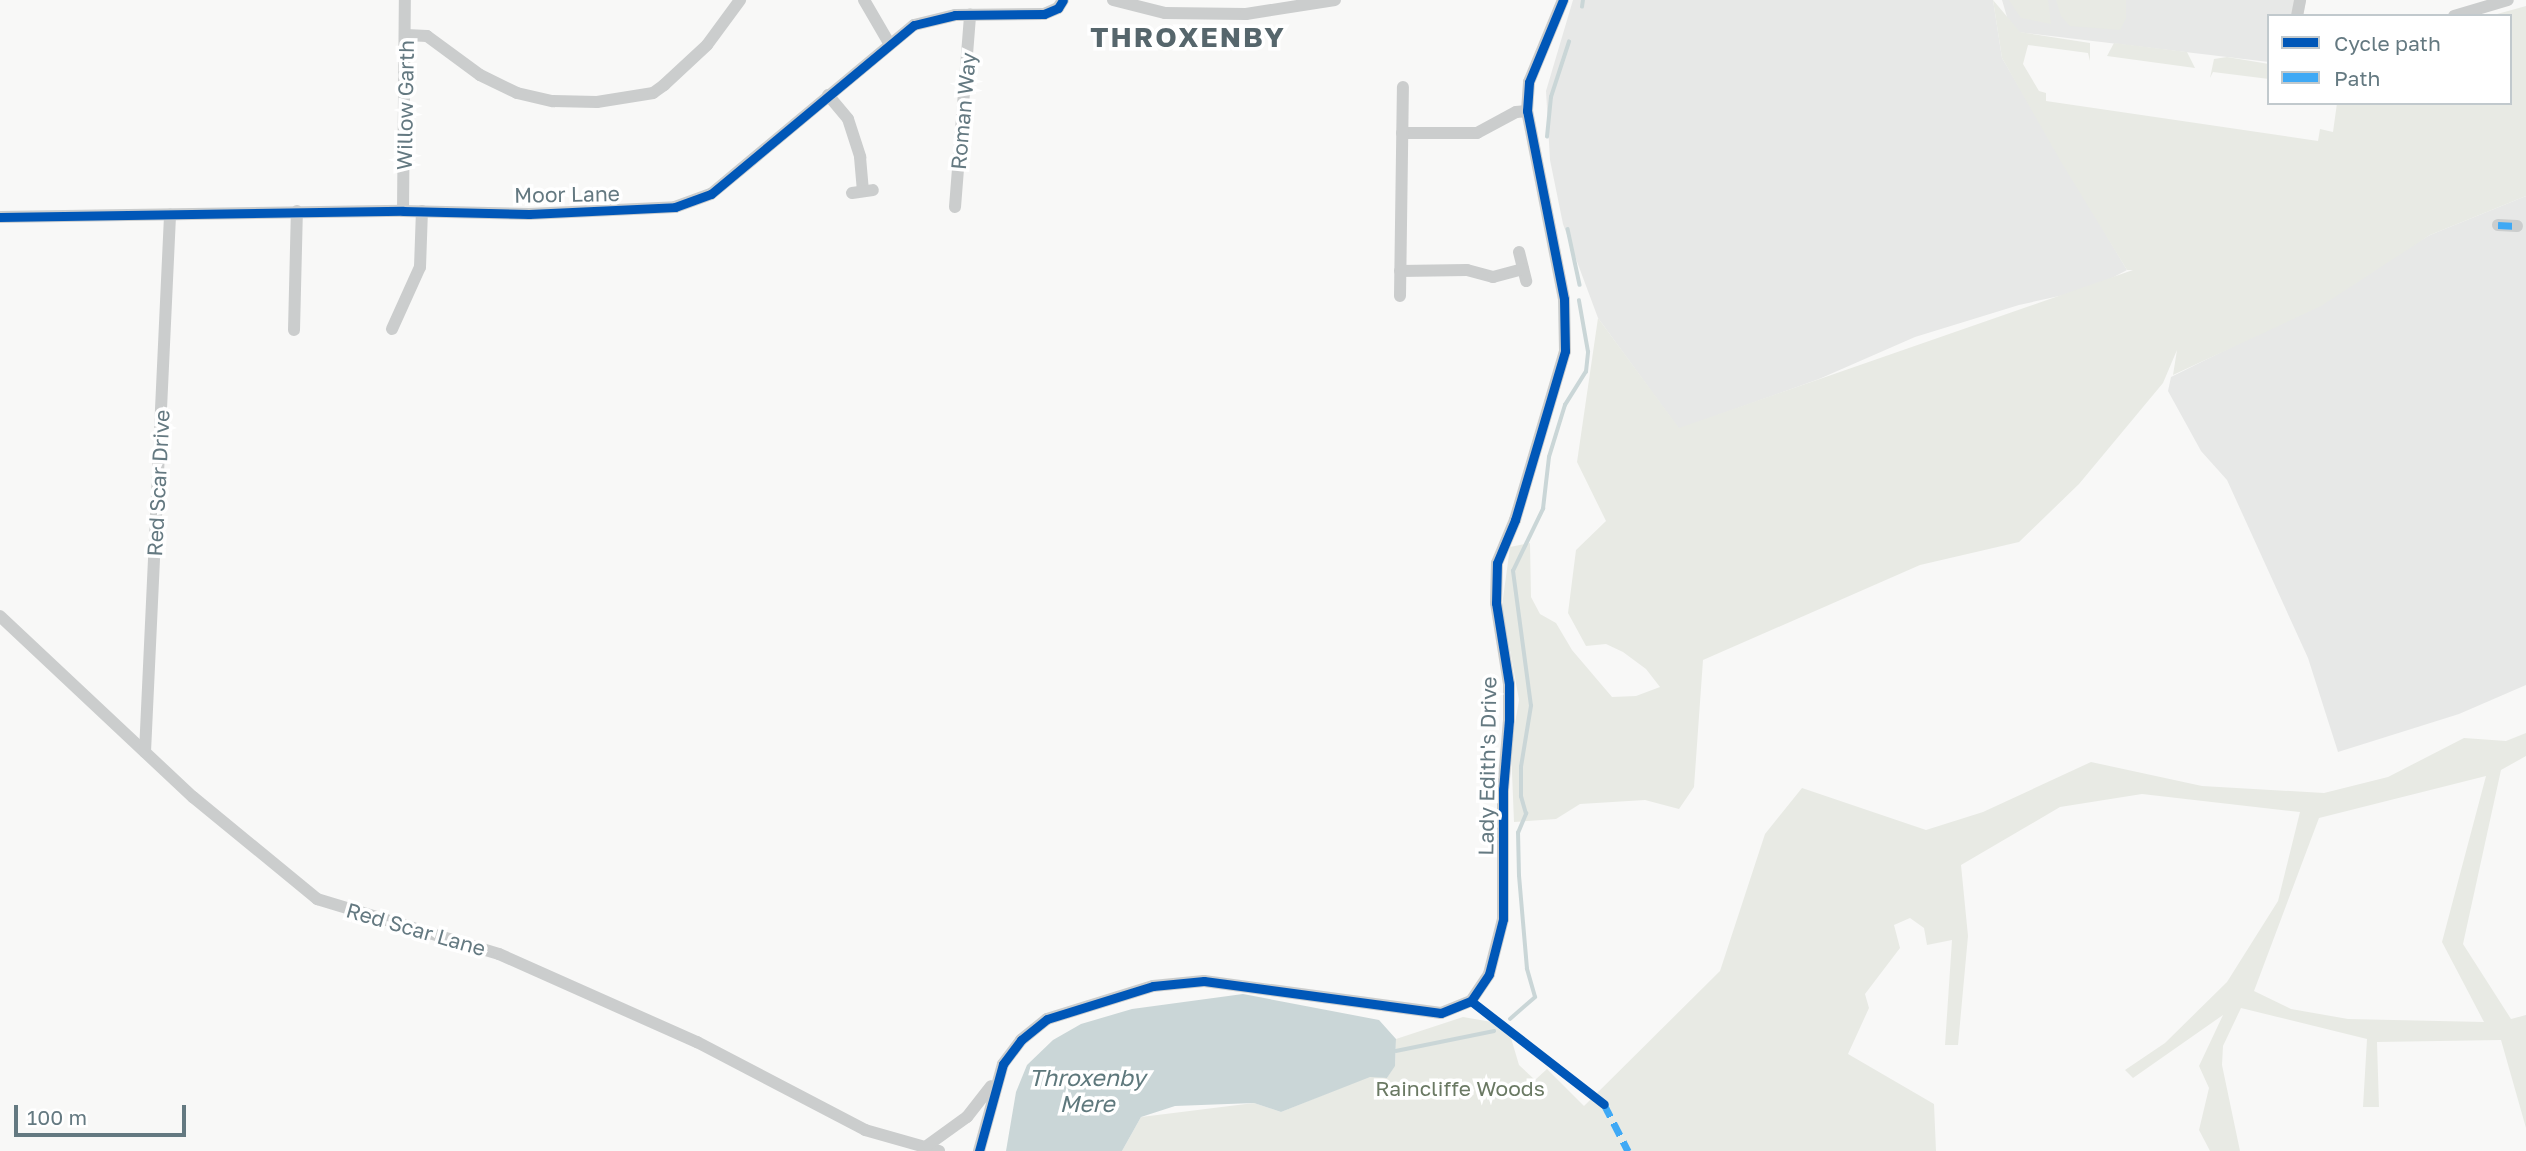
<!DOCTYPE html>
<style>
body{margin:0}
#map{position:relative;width:2526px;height:1151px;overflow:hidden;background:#f8f8f7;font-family:"Golos Text",sans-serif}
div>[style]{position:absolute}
.built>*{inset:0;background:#e7e8e7}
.green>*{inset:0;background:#e8eae4}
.water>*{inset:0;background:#cad6d7}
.stream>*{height:3.5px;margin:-1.75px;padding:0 1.75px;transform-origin:1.75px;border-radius:1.75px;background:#cad6d7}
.street>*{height:12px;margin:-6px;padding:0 6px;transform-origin:6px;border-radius:6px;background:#cbcdcd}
.quiet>*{height:7px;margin-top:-3.5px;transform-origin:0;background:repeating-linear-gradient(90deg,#3fa9f5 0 14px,transparent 0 21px)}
.cycleway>*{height:9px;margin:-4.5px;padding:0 4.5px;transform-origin:4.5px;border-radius:4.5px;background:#0057b8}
span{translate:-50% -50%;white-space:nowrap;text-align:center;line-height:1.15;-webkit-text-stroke:7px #fff;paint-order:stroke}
.street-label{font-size:21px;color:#647981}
.park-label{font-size:21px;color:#6a7963}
.water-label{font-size:23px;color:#5e787c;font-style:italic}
.district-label{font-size:28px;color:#56666c;font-weight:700;letter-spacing:2px}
.legend{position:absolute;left:2267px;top:14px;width:245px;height:91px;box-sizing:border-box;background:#fff;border:2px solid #c1c9cd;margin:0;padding:9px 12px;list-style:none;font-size:21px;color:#647981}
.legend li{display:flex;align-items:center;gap:14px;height:35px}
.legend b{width:35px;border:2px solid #c1c9cd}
.scale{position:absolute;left:14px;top:1105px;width:172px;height:32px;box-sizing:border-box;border:4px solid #647981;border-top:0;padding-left:9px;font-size:21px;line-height:24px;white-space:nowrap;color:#647981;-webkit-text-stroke:5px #fff;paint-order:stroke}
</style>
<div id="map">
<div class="built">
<div style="clip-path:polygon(1573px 0,1993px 0,2002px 58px,2127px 270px,2091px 289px,2019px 305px,1915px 337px,1819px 379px,1679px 429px,1598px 318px,1563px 224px,1550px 160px,1546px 91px)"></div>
<div style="clip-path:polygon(2002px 0,2306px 0,2303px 16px,2269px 16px,2269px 62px,2000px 30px,2007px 17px)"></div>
<div style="clip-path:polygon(2526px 196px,2526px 685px,2459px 714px,2338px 752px,2308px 658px,2227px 480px,2201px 451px,2168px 391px,2171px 377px,2260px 333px,2430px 235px)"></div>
</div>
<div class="green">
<div style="clip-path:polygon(1993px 0,2020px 32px,2090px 43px,2090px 61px,2088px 53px,2028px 45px,2023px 64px,2039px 91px,2046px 93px,2046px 101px,2318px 141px,2320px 129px,2333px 132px,2337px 103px,2510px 103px,2510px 16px,2490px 16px,2526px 6px,2526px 196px,2430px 235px,2321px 306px,2173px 375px,2177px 350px,2163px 383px,2079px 484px,2019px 542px,1920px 565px,1703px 660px,1694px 787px,1679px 809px,1645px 800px,1580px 804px,1556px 819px,1514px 822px,1511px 748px,1519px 700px,1502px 606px,1510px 547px,1530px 543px,1531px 597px,1540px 614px,1556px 623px,1572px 650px,1612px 697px,1636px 696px,1660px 687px,1646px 669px,1623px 652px,1606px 644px,1586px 646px,1568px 613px,1576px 550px,1606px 521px,1577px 462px,1598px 318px,1679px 428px,2133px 270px,2127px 270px,2060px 160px,2002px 58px)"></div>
<div style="clip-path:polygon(2009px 0,2048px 0,2051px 24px,2021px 18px)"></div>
<div style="clip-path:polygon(2056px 0,2126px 0,2126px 18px,2120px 30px,2070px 26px,2061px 16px)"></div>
<div style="clip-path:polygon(2114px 43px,2187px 52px,2195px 68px,2107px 56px)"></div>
<div style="clip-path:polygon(2227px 57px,2269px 64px,2269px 79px,2213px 72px,2210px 78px,2214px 59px)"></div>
<div style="clip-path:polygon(evenodd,2526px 733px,2526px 756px,2501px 770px,2463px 944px,2511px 1019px,2526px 1015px,2526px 1128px,2501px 1040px,2377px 1042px,2379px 1107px,2363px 1107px,2367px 1039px,2241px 1008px,2223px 1046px,2222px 1065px,2240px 1151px,2210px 1151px,2199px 1130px,2209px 1088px,2199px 1066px,2223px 1015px,2133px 1078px,2125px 1070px,2165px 1043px,2227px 982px,2278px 901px,2300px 812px,2142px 794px,2060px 807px,1961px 865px,1968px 936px,1958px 1045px,1945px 1045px,1952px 940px,1927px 945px,1924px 928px,1910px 918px,1894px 925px,1900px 948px,1865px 994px,1869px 1008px,1848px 1054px,1934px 1104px,1936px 1151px,1122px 1151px,1141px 1117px,1254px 1103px,1281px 1112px,1370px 1076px,1387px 1078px,1395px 1065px,1396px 1039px,1463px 1017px,1492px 1022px,1511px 1038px,1519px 1065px,1535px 1080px,1547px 1069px,1584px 1106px,1720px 971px,1765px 834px,1802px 788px,1926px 830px,1983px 812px,2091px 762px,2202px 786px,2324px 793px,2388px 777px,2464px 738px,2506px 741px,2526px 733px,2486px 776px,2442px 942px,2484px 1022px,2348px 1019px,2291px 1009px,2254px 991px,2319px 818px,2486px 776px)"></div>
</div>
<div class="water">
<div style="clip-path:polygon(1243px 994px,1379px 1020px,1396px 1039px,1395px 1066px,1387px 1078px,1370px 1077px,1281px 1112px,1254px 1103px,1175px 1106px,1141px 1117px,1122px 1151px,1006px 1151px,1016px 1092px,1027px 1065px,1053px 1040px,1081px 1024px,1132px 1009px)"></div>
</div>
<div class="stream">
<div style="left:1582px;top:7px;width:7px;rotate:-82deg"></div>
<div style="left:1547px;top:137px;width:40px;rotate:-84.3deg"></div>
<div style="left:1551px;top:97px;width:58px;rotate:-71.9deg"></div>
<div style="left:1568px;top:229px;width:57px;rotate:77.9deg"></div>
<div style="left:1510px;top:1019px;width:33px;rotate:-41deg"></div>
<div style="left:1535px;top:997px;width:29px;rotate:-106deg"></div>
<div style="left:1527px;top:969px;width:93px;rotate:-94.9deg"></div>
<div style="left:1519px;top:876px;width:43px;rotate:-91.3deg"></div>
<div style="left:1518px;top:833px;width:21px;rotate:-67deg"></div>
<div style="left:1526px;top:814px;width:18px;rotate:-106deg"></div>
<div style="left:1521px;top:797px;width:30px;rotate:-90deg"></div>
<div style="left:1521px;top:767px;width:62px;rotate:-80.7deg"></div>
<div style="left:1531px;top:706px;width:136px;rotate:-97.6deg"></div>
<div style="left:1513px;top:571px;width:69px;rotate:-64.2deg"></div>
<div style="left:1543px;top:509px;width:52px;rotate:-83.4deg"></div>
<div style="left:1549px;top:457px;width:54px;rotate:-72.9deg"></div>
<div style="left:1565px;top:405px;width:39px;rotate:-58deg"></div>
<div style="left:1586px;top:372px;width:20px;rotate:-84deg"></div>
<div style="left:1588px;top:352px;width:52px;rotate:-100deg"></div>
<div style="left:1396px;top:1051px;width:100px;rotate:-11.5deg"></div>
</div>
<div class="street">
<div style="left:864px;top:0;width:50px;rotate:59.8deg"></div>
<div style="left:1113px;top:0;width:54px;rotate:14deg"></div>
<div style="left:1165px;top:13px;width:81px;rotate:0.7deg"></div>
<div style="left:1246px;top:14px;width:90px;rotate:-8.9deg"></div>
<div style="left:2297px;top:16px;width:16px;rotate:-79deg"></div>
<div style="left:2454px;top:16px;width:56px;rotate:-16.5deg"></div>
<div style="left:406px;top:35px;width:21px;rotate:3deg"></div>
<div style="left:427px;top:36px;width:66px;rotate:36.3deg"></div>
<div style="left:480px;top:75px;width:41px;rotate:25.9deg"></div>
<div style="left:517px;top:93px;width:37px;rotate:13deg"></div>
<div style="left:553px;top:101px;width:44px;rotate:1.3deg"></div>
<div style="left:597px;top:102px;width:57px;rotate:-9.1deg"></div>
<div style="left:653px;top:93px;width:14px;rotate:-36deg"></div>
<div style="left:664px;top:85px;width:59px;rotate:-42.9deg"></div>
<div style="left:707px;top:45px;width:56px;rotate:-53.7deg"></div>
<div style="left:828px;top:95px;width:31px;rotate:50deg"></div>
<div style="left:848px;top:119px;width:40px;rotate:72deg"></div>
<div style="left:860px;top:157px;width:32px;rotate:85deg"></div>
<div style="left:1402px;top:133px;width:75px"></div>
<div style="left:1477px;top:133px;width:44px;rotate:-28.3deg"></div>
<div style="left:1516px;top:112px;width:11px;rotate:-5deg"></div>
<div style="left:852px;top:193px;width:21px;rotate:-8deg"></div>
<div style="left:955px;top:207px;width:193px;rotate:-85.5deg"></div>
<div style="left:403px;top:211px;width:211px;rotate:-89.5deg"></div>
<div style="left:0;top:217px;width:403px;rotate:-0.9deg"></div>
<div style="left:403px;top:211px;width:126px;rotate:1.4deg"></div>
<div style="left:529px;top:214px;width:146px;rotate:-2.7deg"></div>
<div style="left:675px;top:207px;width:38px;rotate:-20deg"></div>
<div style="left:711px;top:194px;width:264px;rotate:-39.8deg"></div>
<div style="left:914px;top:25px;width:42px;rotate:-13.7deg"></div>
<div style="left:955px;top:15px;width:89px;rotate:-0.6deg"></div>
<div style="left:1044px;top:14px;width:15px;rotate:-23deg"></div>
<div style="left:1058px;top:8px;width:9px;rotate:-58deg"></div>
<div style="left:2498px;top:225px;width:19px;rotate:3deg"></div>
<div style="left:1519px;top:252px;width:30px;rotate:76deg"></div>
<div style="left:1400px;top:271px;width:67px;rotate:-0.9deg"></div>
<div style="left:1467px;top:270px;width:27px;rotate:15deg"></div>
<div style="left:1493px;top:277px;width:31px;rotate:-15deg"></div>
<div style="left:1400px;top:296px;width:209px;rotate:-89.2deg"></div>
<div style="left:392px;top:329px;width:68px;rotate:-65.7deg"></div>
<div style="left:420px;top:267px;width:56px;rotate:-88deg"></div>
<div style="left:294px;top:330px;width:119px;rotate:-88.6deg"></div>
<div style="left:0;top:616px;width:265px;rotate:43.2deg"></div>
<div style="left:193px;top:797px;width:161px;rotate:39.4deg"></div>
<div style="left:317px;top:899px;width:190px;rotate:16.8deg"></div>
<div style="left:499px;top:954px;width:217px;rotate:24deg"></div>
<div style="left:697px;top:1042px;width:190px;rotate:27.6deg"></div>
<div style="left:865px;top:1130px;width:77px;rotate:15.8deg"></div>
<div style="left:145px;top:752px;width:538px;rotate:-87.33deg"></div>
<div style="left:928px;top:1145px;width:48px;rotate:-35.7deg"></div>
<div style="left:967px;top:1117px;width:39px;rotate:-52deg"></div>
<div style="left:979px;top:1151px;width:90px;rotate:-74.6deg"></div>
<div style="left:1003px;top:1064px;width:30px;rotate:-53deg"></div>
<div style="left:1021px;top:1040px;width:33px;rotate:-39deg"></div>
<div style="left:1047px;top:1019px;width:111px;rotate:-17.3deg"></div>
<div style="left:1153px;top:986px;width:51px;rotate:-5.6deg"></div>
<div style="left:1204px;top:981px;width:239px;rotate:7.7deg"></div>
<div style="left:1441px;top:1013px;width:32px;rotate:-22deg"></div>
<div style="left:1471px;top:1001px;width:32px;rotate:-56deg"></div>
<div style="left:1489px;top:974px;width:57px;rotate:-75.7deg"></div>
<div style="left:1503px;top:919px;width:129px;rotate:-90deg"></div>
<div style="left:1503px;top:790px;width:70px;rotate:-85.1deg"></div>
<div style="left:1509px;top:720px;width:36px;rotate:-90deg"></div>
<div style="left:1509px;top:684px;width:82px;rotate:-99.1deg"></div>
<div style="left:1496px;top:603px;width:40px;rotate:-88.6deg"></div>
<div style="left:1497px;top:563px;width:47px;rotate:-67.3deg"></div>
<div style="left:1515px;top:520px;width:176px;rotate:-73.5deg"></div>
<div style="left:1565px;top:351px;width:52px;rotate:-91.1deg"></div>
<div style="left:1564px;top:299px;width:192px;rotate:-101.1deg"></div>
<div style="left:1527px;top:111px;width:29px;rotate:-86deg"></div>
<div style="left:1529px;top:82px;width:89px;rotate:-67.5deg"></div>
</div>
<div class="quiet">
<div style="left:2498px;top:225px;width:19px;rotate:3deg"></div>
<div style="left:1604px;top:1104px;width:53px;rotate:62.9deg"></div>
</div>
<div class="cycleway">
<div style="left:0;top:217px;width:403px;rotate:-0.9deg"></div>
<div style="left:403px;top:211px;width:126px;rotate:1.4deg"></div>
<div style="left:529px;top:214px;width:146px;rotate:-2.7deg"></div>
<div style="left:675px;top:207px;width:38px;rotate:-20deg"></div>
<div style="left:711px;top:194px;width:264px;rotate:-39.8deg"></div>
<div style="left:914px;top:25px;width:42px;rotate:-13.7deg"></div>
<div style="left:955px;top:15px;width:89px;rotate:-0.6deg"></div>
<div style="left:1044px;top:14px;width:15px;rotate:-23deg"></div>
<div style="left:1058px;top:8px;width:9px;rotate:-58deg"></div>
<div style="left:1471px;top:1001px;width:168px;rotate:37.8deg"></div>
<div style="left:979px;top:1151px;width:90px;rotate:-74.6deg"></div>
<div style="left:1003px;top:1064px;width:30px;rotate:-53deg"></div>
<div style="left:1021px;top:1040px;width:33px;rotate:-39deg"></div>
<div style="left:1047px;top:1019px;width:111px;rotate:-17.3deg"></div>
<div style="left:1153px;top:986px;width:51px;rotate:-5.6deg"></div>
<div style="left:1204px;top:981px;width:239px;rotate:7.7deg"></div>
<div style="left:1441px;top:1013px;width:32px;rotate:-22deg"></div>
<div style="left:1471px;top:1001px;width:32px;rotate:-56deg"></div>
<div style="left:1489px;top:974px;width:57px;rotate:-75.7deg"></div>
<div style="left:1503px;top:919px;width:129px;rotate:-90deg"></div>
<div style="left:1503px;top:790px;width:70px;rotate:-85.1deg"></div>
<div style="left:1509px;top:720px;width:36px;rotate:-90deg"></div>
<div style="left:1509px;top:684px;width:82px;rotate:-99.1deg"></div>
<div style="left:1496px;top:603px;width:40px;rotate:-88.6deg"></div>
<div style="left:1497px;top:563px;width:47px;rotate:-67.3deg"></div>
<div style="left:1515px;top:520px;width:176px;rotate:-73.5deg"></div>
<div style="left:1565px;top:351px;width:52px;rotate:-91.1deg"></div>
<div style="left:1564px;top:299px;width:192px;rotate:-101.1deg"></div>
<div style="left:1527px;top:111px;width:29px;rotate:-86deg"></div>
<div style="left:1529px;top:82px;width:89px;rotate:-67.5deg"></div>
</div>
<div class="street-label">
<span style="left:405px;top:105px;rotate:-89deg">Willow Garth</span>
<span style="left:963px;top:111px;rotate:-85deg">Roman Way</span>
<span style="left:567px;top:194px;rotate:-1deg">Moor Lane</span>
<span style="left:158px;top:483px;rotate:-87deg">Red Scar Drive</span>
<span style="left:1487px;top:766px;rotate:-89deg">Lady Edith's Drive</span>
<span style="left:416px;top:929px;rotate:16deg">Red Scar Lane</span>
</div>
<div class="park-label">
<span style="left:1460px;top:1088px">Raincliffe Woods</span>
</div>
<div class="water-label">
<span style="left:1087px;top:1090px">Throxenby<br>Mere</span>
</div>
<div class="district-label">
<span style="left:1188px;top:37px">THROXENBY</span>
</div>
<ul class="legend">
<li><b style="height:9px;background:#0057b8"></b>Cycle path</li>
<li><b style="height:9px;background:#3fa9f5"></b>Path</li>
</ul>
<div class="scale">100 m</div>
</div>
